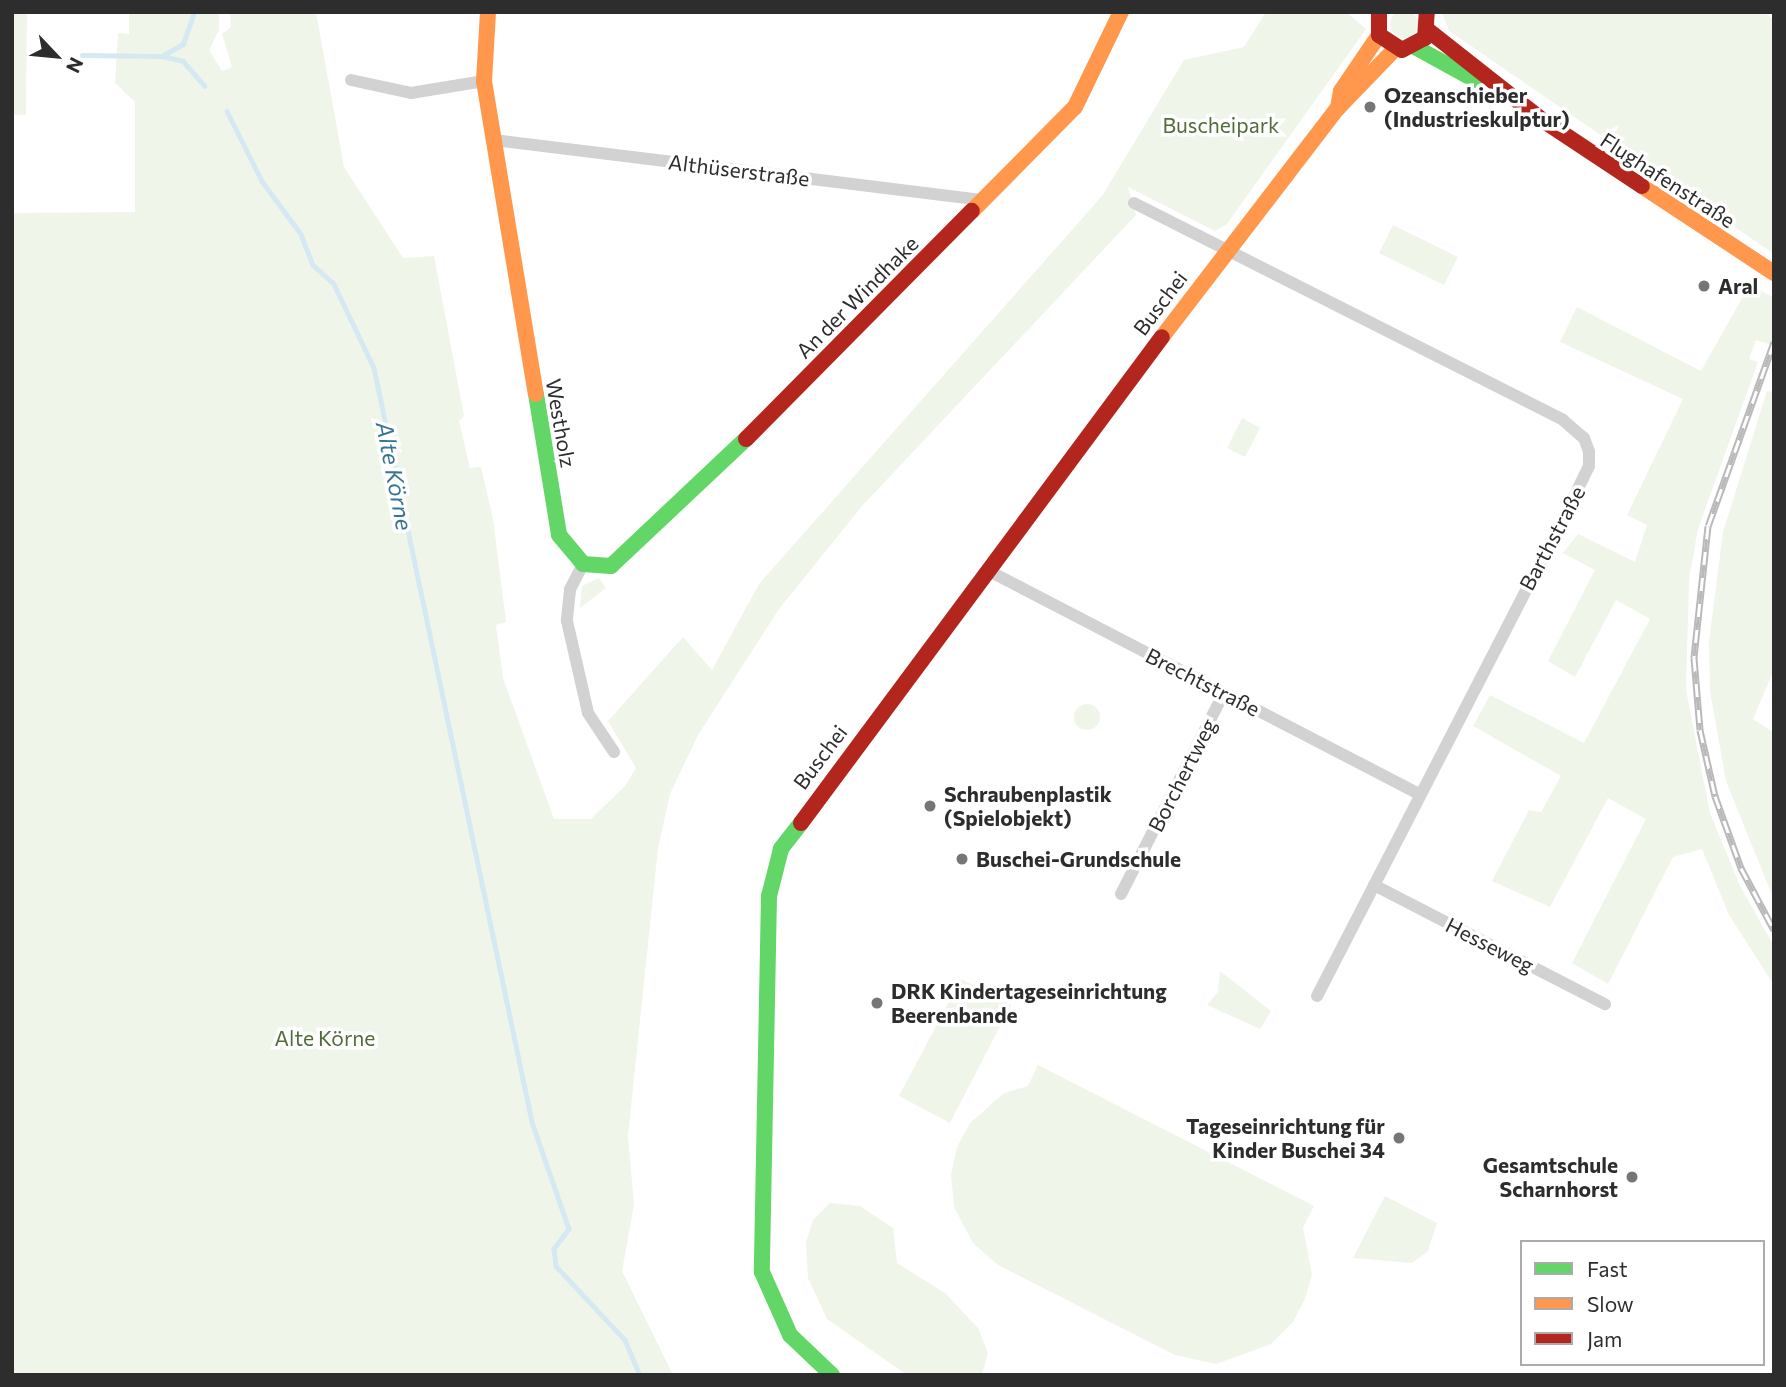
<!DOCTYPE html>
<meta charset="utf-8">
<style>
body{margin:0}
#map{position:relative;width:1786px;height:1387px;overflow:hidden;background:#fff;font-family:Commissioner,sans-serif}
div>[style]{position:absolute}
.green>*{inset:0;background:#f0f5ea}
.round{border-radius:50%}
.stream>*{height:4.5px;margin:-2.25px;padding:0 2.25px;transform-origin:2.25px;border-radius:2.25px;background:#d5e9f2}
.street>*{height:12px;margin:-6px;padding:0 6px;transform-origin:6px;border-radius:6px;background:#d2d2d2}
.fast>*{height:16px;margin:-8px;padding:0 8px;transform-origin:8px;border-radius:8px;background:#63d668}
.slow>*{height:16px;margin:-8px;padding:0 8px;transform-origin:8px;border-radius:8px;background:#ff974d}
.jam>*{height:16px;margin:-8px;padding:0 8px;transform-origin:8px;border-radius:8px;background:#b3261e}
.rail>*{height:7px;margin-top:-3.5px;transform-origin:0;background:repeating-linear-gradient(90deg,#fff 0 13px,#b9b9b9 0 26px);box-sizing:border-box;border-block:2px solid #b9b9b9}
.dots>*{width:19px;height:19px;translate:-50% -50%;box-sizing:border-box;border:4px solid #fff;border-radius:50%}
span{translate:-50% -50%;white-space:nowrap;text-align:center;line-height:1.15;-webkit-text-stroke:7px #fff;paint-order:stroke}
.poi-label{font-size:21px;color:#2d2d2d;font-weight:700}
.left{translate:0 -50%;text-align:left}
.right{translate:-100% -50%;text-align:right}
.park-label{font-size:21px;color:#526b37}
.street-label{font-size:21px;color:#2d2d2d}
.water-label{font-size:23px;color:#357494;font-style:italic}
.frame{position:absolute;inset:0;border:14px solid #2d2d2d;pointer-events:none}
.legend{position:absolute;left:1520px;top:1240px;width:245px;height:126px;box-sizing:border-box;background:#fff;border:2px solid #ababab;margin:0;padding:9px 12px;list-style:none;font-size:21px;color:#2d2d2d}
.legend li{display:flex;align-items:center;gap:14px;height:35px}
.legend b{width:35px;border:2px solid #ababab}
.north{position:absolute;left:21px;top:21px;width:70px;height:70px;-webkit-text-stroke:5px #fff;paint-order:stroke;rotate:116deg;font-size:19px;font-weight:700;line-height:28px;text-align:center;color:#2d2d2d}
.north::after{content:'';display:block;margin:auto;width:24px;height:32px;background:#2d2d2d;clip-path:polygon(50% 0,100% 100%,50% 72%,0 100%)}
</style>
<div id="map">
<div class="green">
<div class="round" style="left:1390px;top:10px;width:28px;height:28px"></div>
<div style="clip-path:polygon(12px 12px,27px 12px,26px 115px,12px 115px)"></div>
<div style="clip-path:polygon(129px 12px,219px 12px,219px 30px,209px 50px,222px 71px,232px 67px,222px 34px,231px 27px,230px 12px,316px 12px,344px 167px,403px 258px,434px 256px,464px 416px,459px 421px,470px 468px,481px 467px,493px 519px,506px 622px,496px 625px,503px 678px,554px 819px,591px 819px,625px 786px,636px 768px,608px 721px,683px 637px,712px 670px,759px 584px,1102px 196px,1184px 60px,1244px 47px,1266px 12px,1346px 12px,1366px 29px,1227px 224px,1215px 231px,1128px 187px,1136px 215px,863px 505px,779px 609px,698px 735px,670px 794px,658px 848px,628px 1136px,634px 1205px,622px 1271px,673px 1375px,12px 1375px,12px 213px,135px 212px,135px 102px,115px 83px,118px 33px,129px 34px)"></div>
<div style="clip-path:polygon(1442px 12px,1764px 12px,1774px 20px,1774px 254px,1449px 31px)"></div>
<div style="clip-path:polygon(1393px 225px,1458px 257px,1444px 285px,1379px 253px)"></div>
<div style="clip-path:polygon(1750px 284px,1774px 298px,1774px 346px,1756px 340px,1749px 359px,1758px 362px,1698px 529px,1689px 580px,1686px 690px,1710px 813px,1740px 886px,1774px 946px,1774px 985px,1729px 915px,1702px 849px,1673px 857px,1608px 984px,1572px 963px,1646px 819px,1608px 798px,1550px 907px,1492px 881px,1529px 810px,1541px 812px,1561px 776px,1473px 726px,1490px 695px,1584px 743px,1650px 619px,1616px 600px,1575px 677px,1548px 661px,1595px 570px,1563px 553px,1578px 534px,1635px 562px,1647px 525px,1627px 515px,1683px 399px,1560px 342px,1577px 307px,1701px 371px)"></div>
<div style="clip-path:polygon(1767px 391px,1774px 392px,1774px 670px,1753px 719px,1774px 733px,1774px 900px,1726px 781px,1710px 691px,1709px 642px,1723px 532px)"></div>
<div style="clip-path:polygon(1242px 418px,1260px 428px,1245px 457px,1227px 448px)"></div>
<div style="clip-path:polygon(599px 578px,606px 588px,580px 608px,582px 586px)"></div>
<div class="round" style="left:1074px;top:704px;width:26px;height:26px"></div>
<div style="clip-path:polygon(1220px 971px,1271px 1011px,1260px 1029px,1207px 1005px,1218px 992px)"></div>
<div style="clip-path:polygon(961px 979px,1011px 1005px,950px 1123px,899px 1096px)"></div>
<div style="clip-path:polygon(1038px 1065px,1314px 1206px,1303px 1228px,1312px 1275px,1305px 1299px,1293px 1322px,1271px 1344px,1216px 1364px,1175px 1355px,998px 1265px,973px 1243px,954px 1207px,951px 1175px,957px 1147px,970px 1123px,1004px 1093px,1028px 1086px)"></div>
<div style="clip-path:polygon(1385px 1196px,1437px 1223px,1428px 1251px,1412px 1263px,1353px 1258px)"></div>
<div style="clip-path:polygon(830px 1203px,860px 1206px,893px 1228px,897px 1263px,945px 1293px,978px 1328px,988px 1353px,982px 1375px,907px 1375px,827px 1319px,808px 1278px,806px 1242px,813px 1220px)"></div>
</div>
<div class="stream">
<div style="left:82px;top:55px;width:80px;rotate:0.7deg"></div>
<div style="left:162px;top:56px;width:24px;rotate:-30deg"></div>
<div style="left:183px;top:44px;width:34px;rotate:-71deg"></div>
<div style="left:162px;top:56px;width:22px;rotate:13deg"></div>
<div style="left:183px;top:61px;width:33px;rotate:49deg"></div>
<div style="left:227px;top:111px;width:78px;rotate:63.4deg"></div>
<div style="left:262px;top:181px;width:66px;rotate:53.7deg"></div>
<div style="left:301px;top:234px;width:33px;rotate:69deg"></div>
<div style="left:313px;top:265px;width:28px;rotate:42deg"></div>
<div style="left:334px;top:284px;width:93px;rotate:64.5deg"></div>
<div style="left:374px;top:368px;width:770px;rotate:78.16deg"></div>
<div style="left:532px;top:1122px;width:113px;rotate:70.9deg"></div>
<div style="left:569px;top:1229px;width:25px;rotate:127deg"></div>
<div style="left:554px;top:1249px;width:17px;rotate:83deg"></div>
<div style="left:556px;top:1266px;width:101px;rotate:47deg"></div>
<div style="left:625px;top:1340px;width:38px;rotate:67deg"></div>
</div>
<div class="street">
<div style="left:351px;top:80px;width:61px;rotate:12.2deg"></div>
<div style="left:411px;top:93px;width:74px;rotate:-9.3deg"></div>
<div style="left:494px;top:140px;width:493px;rotate:7deg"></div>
<div style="left:1134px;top:203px;width:481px;rotate:26.8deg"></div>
<div style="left:1563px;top:420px;width:28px;rotate:41deg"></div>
<div style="left:1584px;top:438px;width:15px;rotate:70deg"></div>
<div style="left:1589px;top:452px;width:14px;rotate:90deg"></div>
<div style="left:1589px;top:466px;width:46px;rotate:116deg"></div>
<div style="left:1569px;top:507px;width:550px;rotate:117.26deg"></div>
<div style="left:583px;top:564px;width:29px;rotate:117deg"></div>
<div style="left:570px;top:590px;width:31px;rotate:96deg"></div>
<div style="left:567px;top:621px;width:94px;rotate:77.1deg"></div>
<div style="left:588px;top:713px;width:47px;rotate:56.3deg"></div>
<div style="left:987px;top:570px;width:488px;rotate:27.4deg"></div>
<div style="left:1374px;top:885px;width:260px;rotate:27.3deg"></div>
<div style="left:1121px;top:894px;width:226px;rotate:-62.9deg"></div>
</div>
<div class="fast">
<div style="left:1415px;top:47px;width:68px;rotate:28.8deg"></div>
<div style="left:536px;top:394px;width:143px;rotate:80.7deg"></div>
<div style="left:559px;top:535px;width:38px;rotate:50deg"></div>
<div style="left:583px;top:564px;width:28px;rotate:4deg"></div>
<div style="left:611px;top:566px;width:185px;rotate:-43.3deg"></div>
<div style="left:801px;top:823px;width:33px;rotate:128deg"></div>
<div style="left:781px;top:849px;width:49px;rotate:104.3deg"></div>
<div style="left:769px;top:896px;width:376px;rotate:91.1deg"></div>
<div style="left:762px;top:1272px;width:69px;rotate:66deg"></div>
<div style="left:790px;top:1335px;width:58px;rotate:43.6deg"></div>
</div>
<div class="slow">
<div style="left:488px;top:12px;width:69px;rotate:93.3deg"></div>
<div style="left:484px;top:81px;width:317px;rotate:80.6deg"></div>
<div style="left:1338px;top:108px;width:17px;rotate:-80deg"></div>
<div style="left:1341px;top:91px;width:68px;rotate:-55.8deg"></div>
<div style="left:1642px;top:186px;width:158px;rotate:33.4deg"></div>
<div style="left:972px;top:211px;width:146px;rotate:-45.3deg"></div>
<div style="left:1075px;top:107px;width:106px;rotate:-64.2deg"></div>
<div style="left:1162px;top:337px;width:289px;rotate:-52.5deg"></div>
<div style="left:1338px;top:108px;width:82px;rotate:-46deg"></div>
</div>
<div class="jam">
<div style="left:1379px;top:12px;width:23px;rotate:90deg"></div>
<div style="left:1379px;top:35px;width:27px;rotate:33deg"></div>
<div style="left:1402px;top:50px;width:26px;rotate:-28deg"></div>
<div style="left:1425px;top:38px;width:26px;rotate:-86deg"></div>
<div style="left:1429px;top:31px;width:142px;rotate:38.2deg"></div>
<div style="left:1541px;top:119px;width:121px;rotate:33.6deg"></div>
<div style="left:746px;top:439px;width:321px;rotate:-45.3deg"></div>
<div style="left:801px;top:823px;width:605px;rotate:-53.4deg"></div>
</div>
<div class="rail">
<div style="left:1774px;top:342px;width:195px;rotate:109.7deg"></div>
<div style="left:1708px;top:526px;width:133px;rotate:96.1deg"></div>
<div style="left:1694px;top:658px;width:72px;rotate:85.2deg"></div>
<div style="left:1700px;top:730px;width:68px;rotate:77.2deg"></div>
<div style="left:1715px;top:796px;width:77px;rotate:70.1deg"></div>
<div style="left:1741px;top:868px;width:70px;rotate:62deg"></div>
</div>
<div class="dots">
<div style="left:1370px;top:107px;background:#767676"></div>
<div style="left:1704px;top:286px;background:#767676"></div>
<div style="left:930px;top:806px;background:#767676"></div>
<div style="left:962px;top:859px;background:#767676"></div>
<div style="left:877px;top:1003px;background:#767676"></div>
<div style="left:1399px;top:1138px;background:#767676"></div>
<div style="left:1632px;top:1177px;background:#767676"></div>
</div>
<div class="poi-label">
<span class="left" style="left:1384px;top:107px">Ozeanschieber<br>(Industrieskulptur)</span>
<span class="left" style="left:1718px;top:286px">Aral</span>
<span class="left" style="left:944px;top:806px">Schraubenplastik<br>(Spielobjekt)</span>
<span class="left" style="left:976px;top:859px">Buschei-Grundschule</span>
<span class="left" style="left:891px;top:1003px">DRK Kindertageseinrichtung<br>Beerenbande</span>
<span class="right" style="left:1385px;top:1138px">Tageseinrichtung für<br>Kinder Buschei 34</span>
<span class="right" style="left:1618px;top:1177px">Gesamtschule<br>Scharnhorst</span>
</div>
<div class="park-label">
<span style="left:1221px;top:125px">Buscheipark</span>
<span style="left:325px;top:1038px">Alte Körne</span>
</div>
<div class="street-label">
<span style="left:739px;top:170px;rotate:7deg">Althüserstraße</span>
<span style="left:1668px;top:180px;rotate:33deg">Flughafenstraße</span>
<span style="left:857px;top:297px;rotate:-45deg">An der Windhake</span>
<span style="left:1160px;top:303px;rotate:-53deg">Buschei</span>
<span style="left:561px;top:423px;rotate:80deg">Westholz</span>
<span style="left:1552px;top:538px;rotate:-62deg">Barthstraße</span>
<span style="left:1203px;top:682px;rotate:27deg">Brechtstraße</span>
<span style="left:820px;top:757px;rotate:-53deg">Buschei</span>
<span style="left:1182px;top:775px;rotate:-63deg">Borchertweg</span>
<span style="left:1490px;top:945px;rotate:27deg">Hesseweg</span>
</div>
<div class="water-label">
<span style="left:395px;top:476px;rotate:79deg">Alte Körne</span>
</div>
<div class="frame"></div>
<ul class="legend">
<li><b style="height:9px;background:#63d668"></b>Fast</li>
<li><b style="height:9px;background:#ff974d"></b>Slow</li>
<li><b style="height:9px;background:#b3261e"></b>Jam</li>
</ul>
<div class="north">N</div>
</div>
